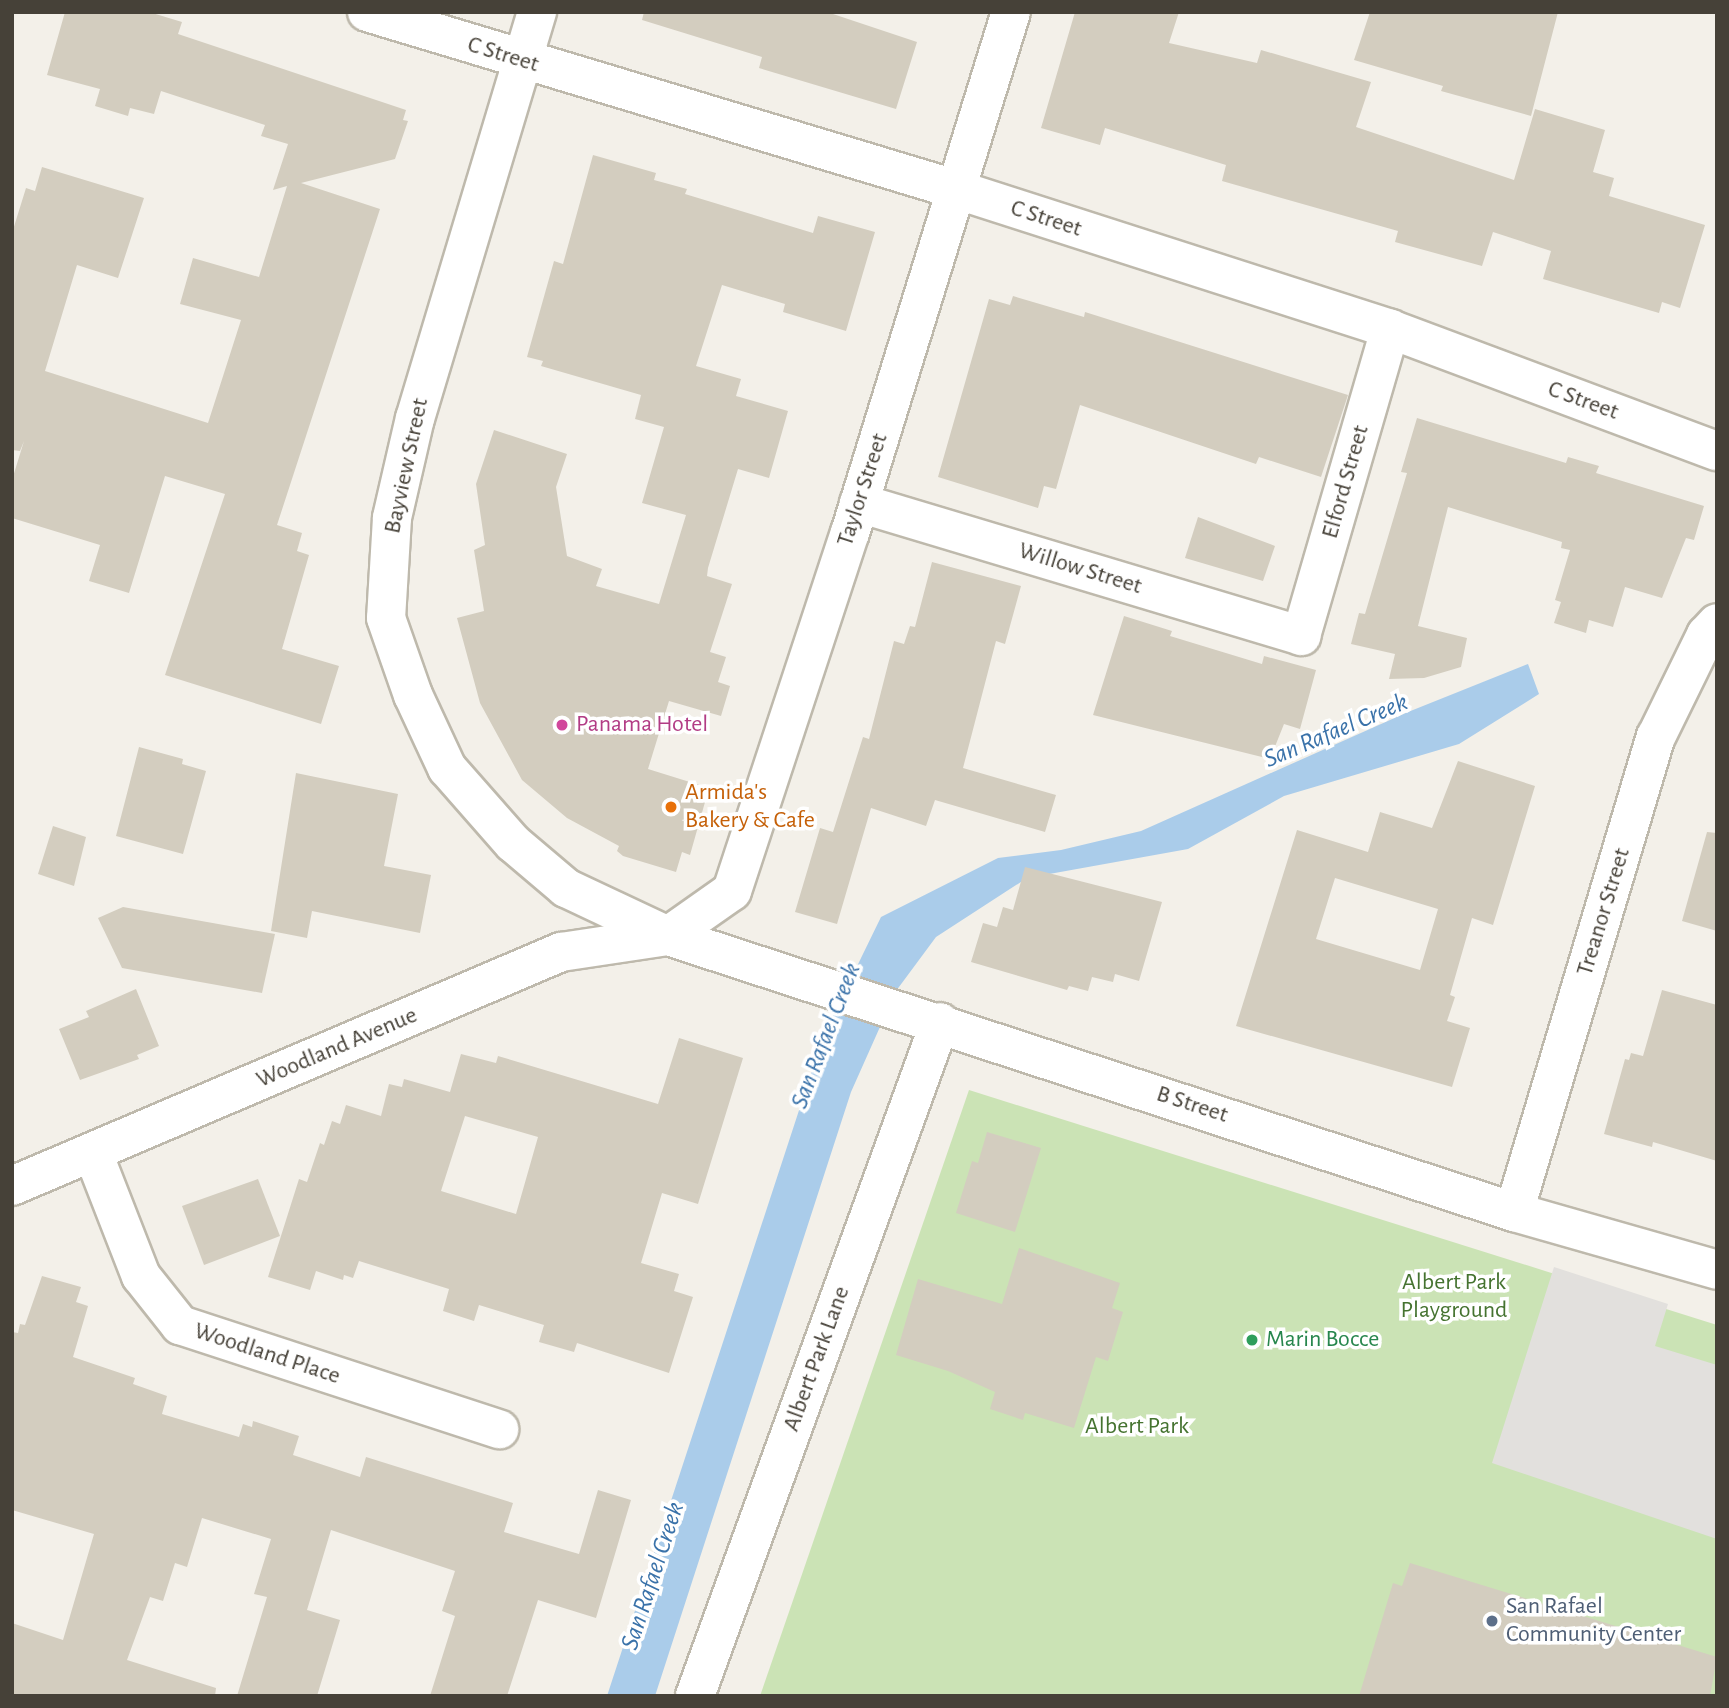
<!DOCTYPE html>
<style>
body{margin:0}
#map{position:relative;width:1729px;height:1708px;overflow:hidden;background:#f3f0e9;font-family:"Alegreya Sans",sans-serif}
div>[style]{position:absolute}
.green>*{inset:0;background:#cbe3b5}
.parking>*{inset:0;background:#e2e0dd}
.water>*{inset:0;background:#aaccea}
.building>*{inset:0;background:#d3cdbf}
.roads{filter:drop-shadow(2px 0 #beb9ac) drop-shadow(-2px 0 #beb9ac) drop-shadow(0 2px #beb9ac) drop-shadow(0 -2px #beb9ac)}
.minor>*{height:38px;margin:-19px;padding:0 19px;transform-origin:19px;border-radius:19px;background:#fff}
.dots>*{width:19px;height:19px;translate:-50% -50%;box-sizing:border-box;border:4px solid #fff;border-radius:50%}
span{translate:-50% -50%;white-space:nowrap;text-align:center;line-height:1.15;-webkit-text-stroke:7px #fff;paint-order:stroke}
.street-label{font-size:24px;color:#464138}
.hotel-label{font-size:24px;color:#b23c85}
.left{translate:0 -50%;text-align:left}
.food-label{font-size:24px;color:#c56008}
.park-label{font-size:24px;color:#457330}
.leisure-label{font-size:24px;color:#27864d}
.service-label{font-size:24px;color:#4e5e75}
.water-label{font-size:26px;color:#3a72a9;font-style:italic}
.frame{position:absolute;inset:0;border:14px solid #464138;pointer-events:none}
</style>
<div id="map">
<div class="green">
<div style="clip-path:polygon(969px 1090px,1717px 1325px,1717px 1696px,760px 1696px)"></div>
</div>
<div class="parking">
<div style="clip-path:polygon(1554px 1267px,1668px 1304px,1655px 1346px,1717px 1365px,1717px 1539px,1492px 1463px)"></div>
</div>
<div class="water">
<div style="clip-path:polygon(1528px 664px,1539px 694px,1459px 744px,1284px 796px,1188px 849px,1027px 878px,936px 937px,896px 991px,851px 1092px,655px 1696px,607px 1696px,824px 1034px,881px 917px,998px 858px,1061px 850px,1141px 831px,1408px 712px)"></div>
</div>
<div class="building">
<div style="clip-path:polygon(65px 12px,149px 12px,182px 22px,178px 34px,406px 110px,403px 120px,408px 121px,395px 159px,301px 183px,380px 209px,277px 525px,302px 533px,297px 551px,309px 555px,282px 649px,339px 666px,321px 724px,165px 675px,225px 494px,165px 476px,129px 593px,89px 581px,100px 545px,12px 518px,12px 480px,24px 441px,20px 451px,12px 450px,12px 233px,26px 188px,35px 191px,42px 167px,144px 198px,118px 278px,77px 265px,45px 371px,208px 423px,241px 320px,180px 304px,193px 258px,259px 277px,287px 186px,273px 190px,288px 144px,261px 136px,265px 125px,161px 91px,154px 114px,130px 108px,128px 116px,95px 106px,100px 89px,47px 75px)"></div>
<div style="clip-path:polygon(644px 12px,827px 12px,917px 42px,896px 109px,759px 68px,762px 57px,642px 20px)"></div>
<div style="clip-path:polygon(1075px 12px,1179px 12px,1169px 43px,1257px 63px,1261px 50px,1371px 82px,1356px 127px,1514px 180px,1535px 109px,1605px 130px,1593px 172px,1614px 178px,1609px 196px,1705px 225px,1680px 308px,1662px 302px,1659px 313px,1543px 279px,1551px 251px,1493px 232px,1482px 266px,1395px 242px,1398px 231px,1222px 181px,1226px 165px,1105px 128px,1100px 145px,1041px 128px)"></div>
<div style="clip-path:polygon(1370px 12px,1558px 12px,1531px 116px,1441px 91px,1443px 86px,1354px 60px)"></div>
<div style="clip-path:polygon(593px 155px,656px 173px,654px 180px,687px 189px,685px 194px,813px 233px,818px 216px,875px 232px,846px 331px,783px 312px,785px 304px,722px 285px,696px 366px,741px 379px,736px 396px,788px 411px,769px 478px,738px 469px,708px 568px,707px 576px,732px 584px,710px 652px,726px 657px,718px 682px,730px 686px,721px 716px,669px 701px,648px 769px,709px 788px,690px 855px,682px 852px,676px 872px,623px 856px,617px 851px,619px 846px,567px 818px,522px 780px,480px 703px,457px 618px,484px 611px,474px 550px,485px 545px,476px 484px,494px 430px,567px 454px,556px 487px,567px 556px,602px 569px,596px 586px,659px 604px,686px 515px,642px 503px,664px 427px,635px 419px,641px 395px,541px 366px,543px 361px,527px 357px,554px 261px,563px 264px)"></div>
<div style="clip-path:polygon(1013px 296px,1084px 317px,1085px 312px,1348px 395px,1321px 477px,1259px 457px,1256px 464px,1080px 405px,1056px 489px,1044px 486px,1038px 508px,938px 477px,989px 299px,1010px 305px)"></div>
<div style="clip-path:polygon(1417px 418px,1566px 463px,1568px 457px,1599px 466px,1596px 473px,1704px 506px,1694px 540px,1686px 538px,1662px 598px,1625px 587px,1613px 627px,1589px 620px,1586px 633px,1554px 623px,1561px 602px,1555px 600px,1570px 550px,1561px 548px,1562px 542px,1448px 507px,1418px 626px,1467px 638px,1461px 667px,1424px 678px,1389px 679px,1395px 654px,1351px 644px,1359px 613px,1365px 614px,1407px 473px,1401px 472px)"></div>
<div style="clip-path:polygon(1198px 517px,1275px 546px,1263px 581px,1185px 558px)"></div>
<div style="clip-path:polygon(932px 562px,1021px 586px,1005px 644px,996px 641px,963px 768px,1056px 795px,1045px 832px,935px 800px,926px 826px,871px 808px,837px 924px,795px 912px,820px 828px,833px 832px,863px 737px,869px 739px,894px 641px,904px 644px,910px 626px,915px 627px)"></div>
<div style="clip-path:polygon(1124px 616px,1172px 631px,1170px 636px,1262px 664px,1264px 656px,1316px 670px,1300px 729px,1284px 724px,1270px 759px,1093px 715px)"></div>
<div style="clip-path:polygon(139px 747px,183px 759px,182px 764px,206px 771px,183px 854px,116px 836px)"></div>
<div style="clip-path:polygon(evenodd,1458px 761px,1535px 786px,1493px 925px,1472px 918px,1450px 995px,1455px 997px,1447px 1021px,1470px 1028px,1452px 1087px,1236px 1026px,1297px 830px,1368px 852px,1380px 812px,1432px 828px,1458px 761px,1335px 878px,1438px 909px,1420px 970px,1316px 939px,1335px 878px)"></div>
<div style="clip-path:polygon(296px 773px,398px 794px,384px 866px,431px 875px,420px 933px,312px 911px,307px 938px,271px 931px)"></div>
<div style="clip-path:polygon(53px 826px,86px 837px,74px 886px,38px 874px)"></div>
<div style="clip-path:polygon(1707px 832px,1717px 833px,1717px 931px,1682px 921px)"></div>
<div style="clip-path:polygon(1025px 867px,1162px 902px,1139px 981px,1115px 974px,1113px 982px,1092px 977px,1088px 991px,1069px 986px,1067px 990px,971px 962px,983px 923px,997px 927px,1003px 907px,1013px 910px)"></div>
<div style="clip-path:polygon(123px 907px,275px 934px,262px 993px,122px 968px,98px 918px)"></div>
<div style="clip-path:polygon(136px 989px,159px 1046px,137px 1055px,139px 1059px,80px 1080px,59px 1029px,89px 1017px,86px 1011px)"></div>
<div style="clip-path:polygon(1662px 990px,1717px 1005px,1717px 1161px,1653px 1142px,1652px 1147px,1604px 1134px,1625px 1059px,1629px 1060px,1631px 1053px,1643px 1056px)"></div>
<div style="clip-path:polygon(evenodd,679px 1038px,743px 1058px,698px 1204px,662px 1193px,641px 1263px,679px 1274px,674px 1291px,693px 1297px,669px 1373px,577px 1343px,574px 1352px,539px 1342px,544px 1325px,479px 1305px,474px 1321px,443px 1311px,449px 1289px,359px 1261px,353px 1278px,344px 1275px,343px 1280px,316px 1271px,310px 1290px,268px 1277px,299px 1179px,307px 1182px,320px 1143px,324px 1145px,332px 1121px,340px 1124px,346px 1105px,381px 1116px,389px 1084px,402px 1087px,404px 1079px,450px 1092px,461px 1054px,496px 1063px,498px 1056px,658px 1104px,679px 1038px,465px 1116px,538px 1137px,516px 1214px,441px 1191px,465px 1116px)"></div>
<div style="clip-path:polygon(987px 1132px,1041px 1148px,1015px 1232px,956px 1213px,972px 1161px,978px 1163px)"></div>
<div style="clip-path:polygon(258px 1179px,280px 1236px,204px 1265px,182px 1206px)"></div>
<div style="clip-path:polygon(1019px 1248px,1120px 1283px,1112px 1308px,1123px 1312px,1108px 1361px,1096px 1357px,1074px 1428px,1025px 1413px,1023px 1420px,990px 1409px,995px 1392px,948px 1371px,896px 1355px,918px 1279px,1002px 1304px)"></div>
<div style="clip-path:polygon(42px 1276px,81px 1287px,76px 1302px,88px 1306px,73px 1357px,135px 1378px,133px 1384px,167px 1396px,162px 1414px,239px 1437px,243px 1424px,252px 1427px,253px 1421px,299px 1436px,293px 1455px,360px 1477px,366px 1457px,513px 1503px,504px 1532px,579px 1554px,598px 1490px,631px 1500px,596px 1618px,538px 1600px,507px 1696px,430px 1696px,455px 1616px,442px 1611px,455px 1571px,331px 1530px,307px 1610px,340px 1620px,317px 1696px,237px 1696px,267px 1597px,254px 1594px,271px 1539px,202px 1518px,187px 1567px,175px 1563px,163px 1601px,150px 1597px,127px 1660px,216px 1688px,215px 1696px,12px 1696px,12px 1623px,63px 1640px,94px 1534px,12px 1510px,12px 1332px,18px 1333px,20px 1324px,25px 1325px)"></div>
<div style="clip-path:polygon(1410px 1563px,1717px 1657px,1710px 1696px,1359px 1696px,1393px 1583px,1402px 1586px)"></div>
</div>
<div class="roads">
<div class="minor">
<div style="left:367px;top:12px;width:617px;rotate:16.76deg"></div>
<div style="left:958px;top:190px;width:454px;rotate:17.8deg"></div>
<div style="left:1390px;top:329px;width:349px;rotate:20.5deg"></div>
<div style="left:537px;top:12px;width:424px;rotate:106.7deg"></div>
<div style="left:415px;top:418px;width:103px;rotate:103deg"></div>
<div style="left:392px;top:518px;width:100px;rotate:93.4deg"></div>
<div style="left:386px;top:618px;width:82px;rotate:70.7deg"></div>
<div style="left:413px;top:695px;width:81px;rotate:65deg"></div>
<div style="left:447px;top:768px;width:100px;rotate:48.7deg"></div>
<div style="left:513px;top:843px;width:70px;rotate:40.3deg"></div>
<div style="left:566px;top:888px;width:113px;rotate:25.2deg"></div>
<div style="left:668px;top:936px;width:890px;rotate:18.07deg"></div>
<div style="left:1514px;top:1212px;width:211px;rotate:15.9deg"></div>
<div style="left:859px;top:503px;width:462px;rotate:16.7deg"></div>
<div style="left:1301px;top:636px;width:320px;rotate:-73.8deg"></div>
<div style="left:93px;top:1153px;width:132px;rotate:68.7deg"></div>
<div style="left:141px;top:1276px;width:63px;rotate:51.5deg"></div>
<div style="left:180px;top:1325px;width:336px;rotate:18.1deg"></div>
<div style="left:12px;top:1186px;width:597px;rotate:-23.09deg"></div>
<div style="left:561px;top:952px;width:108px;rotate:-8.5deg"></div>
<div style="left:668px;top:936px;width:78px;rotate:-35.1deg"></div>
<div style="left:732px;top:891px;width:377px;rotate:-71.8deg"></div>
<div style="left:850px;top:533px;width:545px;rotate:-72.83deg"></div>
<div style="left:1514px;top:1212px;width:496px;rotate:-73.4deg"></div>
<div style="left:1656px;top:737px;width:114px;rotate:-63.9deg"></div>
<div style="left:1706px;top:635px;width:16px;rotate:-47deg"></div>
<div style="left:695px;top:1696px;width:717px;rotate:-70.02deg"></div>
</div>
</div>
<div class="dots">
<div style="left:562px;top:725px;background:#d1479c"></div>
<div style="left:671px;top:807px;background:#e8710a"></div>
<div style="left:1252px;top:1340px;background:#2e9e5b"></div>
<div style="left:1492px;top:1621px;background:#5c6f8a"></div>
</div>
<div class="street-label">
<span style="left:503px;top:55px;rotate:17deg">C Street</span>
<span style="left:1046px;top:219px;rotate:18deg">C Street</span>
<span style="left:1583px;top:401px;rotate:20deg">C Street</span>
<span style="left:407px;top:466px;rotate:-78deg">Bayview Street</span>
<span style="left:1346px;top:482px;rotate:-74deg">Elford Street</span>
<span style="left:863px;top:490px;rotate:-72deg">Taylor Street</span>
<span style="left:1080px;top:569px;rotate:17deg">Willow Street</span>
<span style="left:1604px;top:912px;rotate:-73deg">Treanor Street</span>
<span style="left:337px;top:1048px;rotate:-23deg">Woodland Avenue</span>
<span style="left:1192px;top:1105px;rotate:18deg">B Street</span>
<span style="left:267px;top:1354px;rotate:18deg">Woodland Place</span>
<span style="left:817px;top:1359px;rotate:-70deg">Albert Park Lane</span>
</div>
<div class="hotel-label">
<span class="left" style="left:576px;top:725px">Panama Hotel</span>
</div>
<div class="food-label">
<span class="left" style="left:685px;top:807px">Armida's<br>Bakery &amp; Cafe</span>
</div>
<div class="park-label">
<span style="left:1454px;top:1297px">Albert Park<br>Playground</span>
<span style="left:1137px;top:1427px">Albert Park</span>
</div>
<div class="leisure-label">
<span class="left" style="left:1266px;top:1340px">Marin Bocce</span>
</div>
<div class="service-label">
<span class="left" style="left:1506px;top:1621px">San Rafael<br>Community Center</span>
</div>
<div class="water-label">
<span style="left:1336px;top:731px;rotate:-23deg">San Rafael Creek</span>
<span style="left:826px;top:1036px;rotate:-69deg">San Rafael Creek</span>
<span style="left:653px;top:1576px;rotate:-72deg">San Rafael Creek</span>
</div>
<div class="frame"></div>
</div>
